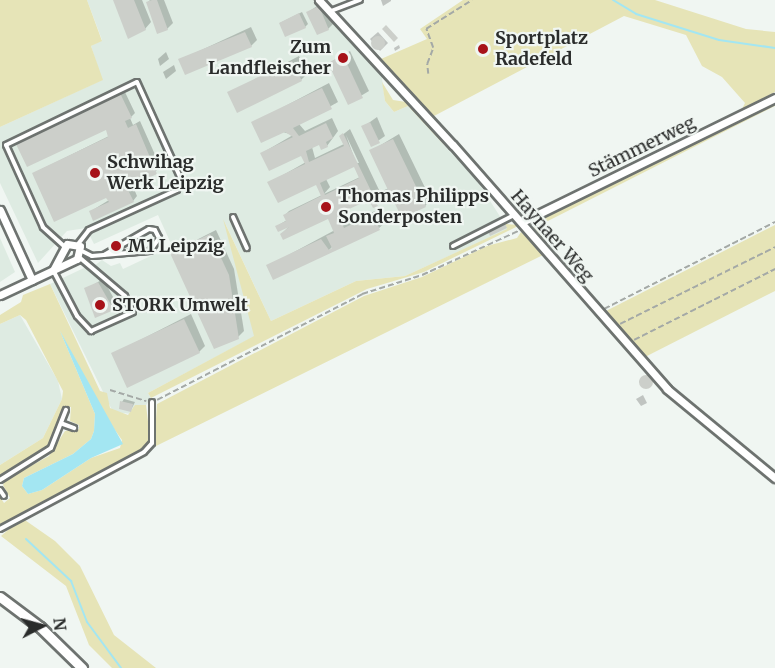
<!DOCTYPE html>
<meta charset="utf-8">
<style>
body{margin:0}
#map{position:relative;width:775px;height:668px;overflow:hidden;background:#f0f6f2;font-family:Merriweather,serif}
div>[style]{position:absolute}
.built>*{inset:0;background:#deebe2}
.green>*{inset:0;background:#e6e4b7}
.water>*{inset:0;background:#a3e6f2}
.shadow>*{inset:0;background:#0003}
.stream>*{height:2px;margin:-1px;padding:0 1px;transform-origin:1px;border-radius:1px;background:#a3e6f2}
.building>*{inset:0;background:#cccfca}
.round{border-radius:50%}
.path>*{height:1.5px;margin-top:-0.75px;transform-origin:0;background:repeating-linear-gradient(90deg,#a4a9a6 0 6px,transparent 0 9px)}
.roads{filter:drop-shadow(2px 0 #6e7370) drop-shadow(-2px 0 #6e7370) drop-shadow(0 2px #6e7370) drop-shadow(0 -2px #6e7370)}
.lane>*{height:4px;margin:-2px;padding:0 2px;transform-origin:2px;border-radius:2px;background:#fff}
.street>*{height:7px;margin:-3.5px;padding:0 3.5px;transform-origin:3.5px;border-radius:3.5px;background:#fff}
.secondary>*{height:9px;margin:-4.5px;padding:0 4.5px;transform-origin:4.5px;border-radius:4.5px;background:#fff}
.dots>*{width:16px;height:16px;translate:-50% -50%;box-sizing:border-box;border:3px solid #f0f6f2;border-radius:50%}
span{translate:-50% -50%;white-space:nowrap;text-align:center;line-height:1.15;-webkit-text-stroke:4.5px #f0f6f2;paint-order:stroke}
.poi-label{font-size:18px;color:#2a2c2b;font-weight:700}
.left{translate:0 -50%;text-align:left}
.right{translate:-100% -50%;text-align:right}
.street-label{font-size:18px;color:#2a2c2b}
.north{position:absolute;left:12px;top:596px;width:60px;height:60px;-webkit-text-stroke:4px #f0f6f2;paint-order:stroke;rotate:84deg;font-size:16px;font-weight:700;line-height:24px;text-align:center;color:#2a2c2b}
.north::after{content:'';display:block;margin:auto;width:21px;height:27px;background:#2a2c2b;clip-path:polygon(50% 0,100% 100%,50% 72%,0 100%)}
</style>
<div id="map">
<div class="built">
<div style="clip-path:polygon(87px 0,313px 0,381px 71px,385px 101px,394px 112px,408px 106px,478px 182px,508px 229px,405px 276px,356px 281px,271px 321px,225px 223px,255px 336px,148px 393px,151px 398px,146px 405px,135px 405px,132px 414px,113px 412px,50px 284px,84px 268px,90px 269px,102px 260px,111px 266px,120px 263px,123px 269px,172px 246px,158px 215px,94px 244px,86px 228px,67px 231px,38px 263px,0 183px,0 127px,102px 80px,91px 46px,102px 40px)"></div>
<div style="clip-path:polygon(0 238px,15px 272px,0 282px)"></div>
<div style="clip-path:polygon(20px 315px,58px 381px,62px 399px,43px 438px,0 465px,0 324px)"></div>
</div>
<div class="green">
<div style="clip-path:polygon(0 0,87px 0,102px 41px,91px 46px,103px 80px,0 127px)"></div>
<div style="clip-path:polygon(463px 0,655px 0,746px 29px,775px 32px,775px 92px,742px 109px,745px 103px,722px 77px,702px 66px,686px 35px,624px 16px,434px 116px,381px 59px,427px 39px,420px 29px)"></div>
<div style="clip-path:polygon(382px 82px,393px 100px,406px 102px,423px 117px,445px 146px,408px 106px,394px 112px,385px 101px)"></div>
<div style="clip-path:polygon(775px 102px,775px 106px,538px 226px,539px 233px,589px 295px,534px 232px,534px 223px,541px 218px)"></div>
<div style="clip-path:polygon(223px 219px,271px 321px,356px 281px,405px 276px,507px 229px,505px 224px,520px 225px,424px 272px,367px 289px,151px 398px,148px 393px,254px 336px)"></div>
<div style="clip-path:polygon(775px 225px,775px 291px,643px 358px,604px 312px)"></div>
<div style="clip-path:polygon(521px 232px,543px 255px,154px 447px,157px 404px,364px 296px,422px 277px,487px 246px,517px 238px)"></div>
<div style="clip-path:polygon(evenodd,50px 284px,100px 391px,107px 393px,110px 408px,128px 415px,135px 405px,146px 405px,150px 438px,146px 447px,0 526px,0 497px,4px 503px,10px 498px,3px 485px,5px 480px,49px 456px,65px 431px,79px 429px,79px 425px,70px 421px,71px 407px,66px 407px,51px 443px,0 475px,0 465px,43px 438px,62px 399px,63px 391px,26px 320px,20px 315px,0 324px,0 315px,21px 302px,23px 295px,50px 284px,60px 331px,100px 409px,122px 440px,120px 448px,91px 458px,42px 490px,28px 494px,22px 486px,24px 478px,73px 454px,91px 439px,94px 431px,95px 414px,60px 331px)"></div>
<div style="clip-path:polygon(22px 518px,55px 541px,80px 566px,114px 635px,156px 668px,112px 668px,89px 645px,66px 586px,1px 536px)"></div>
</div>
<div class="water">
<div style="clip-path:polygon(60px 331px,123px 444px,91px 458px,42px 490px,28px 494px,22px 486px,24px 478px,73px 454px,91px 439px,94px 431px,95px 414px)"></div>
</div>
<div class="shadow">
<div style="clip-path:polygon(116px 0,142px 0,151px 22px,145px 29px)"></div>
<div style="clip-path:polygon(150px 0,164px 0,173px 23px,167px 29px,147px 3px)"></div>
<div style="clip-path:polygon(381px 0,391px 0,391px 1px,383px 6px)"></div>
<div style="clip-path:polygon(325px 1px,334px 23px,328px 29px,308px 12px)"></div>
<div style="clip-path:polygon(302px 12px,308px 24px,305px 27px,280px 23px)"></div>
<div style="clip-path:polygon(251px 27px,257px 40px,251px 46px,180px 60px)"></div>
<div style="clip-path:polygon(378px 32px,388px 43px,380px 51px,370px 39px)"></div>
<div style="clip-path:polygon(399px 45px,400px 48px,395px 51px,394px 48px)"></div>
<div style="clip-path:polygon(350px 51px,369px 91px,349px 103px,329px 63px)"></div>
<div style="clip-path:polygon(166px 52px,169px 59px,160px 66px,158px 59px)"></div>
<div style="clip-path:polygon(299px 56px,307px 74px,301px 80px,229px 93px)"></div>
<div style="clip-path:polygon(174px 65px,176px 71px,166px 79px,163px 72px)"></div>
<div style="clip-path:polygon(evenodd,329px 83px,338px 102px,299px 124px,305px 131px,332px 118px,338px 131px,327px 146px,320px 143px,312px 147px,315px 158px,344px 144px,341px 136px,350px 129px,380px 192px,389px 188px,371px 151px,399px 134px,431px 200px,425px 206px,391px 192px,377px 204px,370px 197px,344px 210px,350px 223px,379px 209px,385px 223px,379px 228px,334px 250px,333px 246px,327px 252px,268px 266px,335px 230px,328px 217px,282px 234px,289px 226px,277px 226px,287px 220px,285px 215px,289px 211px,322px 195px,316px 183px,269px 183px,306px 162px,302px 154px,262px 153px,293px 135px,253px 123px,329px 83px,346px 135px,359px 163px,356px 163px,346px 135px,329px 83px,354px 165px,360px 177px,324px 194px,330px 187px,326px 179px,354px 165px)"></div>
<div style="clip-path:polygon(124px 90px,135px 113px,130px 118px,133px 125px,140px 121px,161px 168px,132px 184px,137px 196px,133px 201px,91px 211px,109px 200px,107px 196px,34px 173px,109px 136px,107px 128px,21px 138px)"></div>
<div style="clip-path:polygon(377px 117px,385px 136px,372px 145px,363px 127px)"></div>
<div style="clip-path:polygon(216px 230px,234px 269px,244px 331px,238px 337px,171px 253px)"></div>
<div style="clip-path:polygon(103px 279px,117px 304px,96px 316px,86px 289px)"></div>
<div style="clip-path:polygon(191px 314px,205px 346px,199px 352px,113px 354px)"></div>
<div style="clip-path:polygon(651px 372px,657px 379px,642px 387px,639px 381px)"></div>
<div style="clip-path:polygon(643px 395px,647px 403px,641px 406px,636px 399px)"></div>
<div style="clip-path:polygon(124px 399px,135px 402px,131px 410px,122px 402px)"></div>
</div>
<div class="stream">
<div style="left:613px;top:0;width:27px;rotate:31deg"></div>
<div style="left:636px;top:14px;width:87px;rotate:17.4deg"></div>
<div style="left:719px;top:40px;width:57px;rotate:8.1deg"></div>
<div style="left:26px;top:539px;width:62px;rotate:43deg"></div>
<div style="left:71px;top:581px;width:44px;rotate:68.7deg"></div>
<div style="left:87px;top:622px;width:57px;rotate:53.5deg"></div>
</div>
<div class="building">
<div style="clip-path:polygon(113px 0,134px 0,146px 30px,128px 39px)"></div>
<div style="clip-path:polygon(152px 0,157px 0,168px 30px,157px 34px,146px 2px)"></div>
<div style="clip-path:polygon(319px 6px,329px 30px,317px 35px,306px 12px)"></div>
<div style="clip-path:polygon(299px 13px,306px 28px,285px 37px,279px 23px)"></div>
<div style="clip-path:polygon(386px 25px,398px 38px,394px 42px,382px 29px)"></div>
<div style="clip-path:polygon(245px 32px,252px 47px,185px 75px,178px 59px)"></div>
<div class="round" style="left:371px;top:36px;width:14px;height:14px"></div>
<div style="clip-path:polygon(343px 55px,363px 98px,348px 105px,328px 63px)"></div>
<div style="clip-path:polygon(292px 61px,302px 81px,237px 113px,227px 92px)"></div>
<div style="clip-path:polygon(evenodd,322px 88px,332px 109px,293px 128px,299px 136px,326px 123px,333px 138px,326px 142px,328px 147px,321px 150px,319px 145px,306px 151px,309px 162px,344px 146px,339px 136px,343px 133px,374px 197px,388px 190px,369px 150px,393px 139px,426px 207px,402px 218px,390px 194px,375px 201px,378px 206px,373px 208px,369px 200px,338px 214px,344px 228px,373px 214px,380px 230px,273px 280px,266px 265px,321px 239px,329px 250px,332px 248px,326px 236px,334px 233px,328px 219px,283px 240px,280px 234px,289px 227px,278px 232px,275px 226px,286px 221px,283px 215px,321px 196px,316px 185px,278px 203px,267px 182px,305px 164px,301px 156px,269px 171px,260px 153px,293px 137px,285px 132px,261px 143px,251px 122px,322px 88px,354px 167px,359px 178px,325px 195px,320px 183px,354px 167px)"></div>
<div style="clip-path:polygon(120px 93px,132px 118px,125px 121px,128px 128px,136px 124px,157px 174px,127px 188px,134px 202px,93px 221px,89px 211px,109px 202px,106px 198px,54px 222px,32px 173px,108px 137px,106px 130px,27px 167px,15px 142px)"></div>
<div style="clip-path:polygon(370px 122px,380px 143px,371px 147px,361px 126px)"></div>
<div style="clip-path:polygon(505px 224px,507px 228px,490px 236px,488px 232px)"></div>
<div style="clip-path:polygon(210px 234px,229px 275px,239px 339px,214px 349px,170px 253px)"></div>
<div style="clip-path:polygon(98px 282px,114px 310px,95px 318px,84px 288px)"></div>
<div style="clip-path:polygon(184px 319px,200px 353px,127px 388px,111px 353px)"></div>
<div class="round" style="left:639px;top:375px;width:14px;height:14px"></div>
<div style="clip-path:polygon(120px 401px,133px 404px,131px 412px,119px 409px)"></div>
</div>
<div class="path">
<div style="left:428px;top:74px;width:10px;rotate:-96deg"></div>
<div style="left:427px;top:64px;width:17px;rotate:-69deg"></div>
<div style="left:433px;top:48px;width:20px;rotate:-110deg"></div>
<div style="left:426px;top:29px;width:54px;rotate:-32.2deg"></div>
<div style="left:604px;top:309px;width:192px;rotate:-27deg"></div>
<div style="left:620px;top:324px;width:173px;rotate:-26.4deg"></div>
<div style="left:634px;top:340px;width:158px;rotate:-26.7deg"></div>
<div style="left:110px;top:390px;width:38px;rotate:17deg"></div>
<div style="left:157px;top:400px;width:231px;rotate:-27.3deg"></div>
<div style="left:362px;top:294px;width:63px;rotate:-17.6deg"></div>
<div style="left:422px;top:275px;width:106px;rotate:-24.6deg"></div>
</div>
<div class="roads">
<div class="lane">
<div style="left:331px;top:11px;width:31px;rotate:-21deg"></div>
<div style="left:233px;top:217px;width:34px;rotate:66deg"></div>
<div style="left:453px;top:246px;width:68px;rotate:-26.9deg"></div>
<div style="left:65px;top:247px;width:30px;rotate:-138deg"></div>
<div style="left:43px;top:227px;width:90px;rotate:-114.3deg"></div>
<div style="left:6px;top:145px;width:145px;rotate:-25.7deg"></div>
<div style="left:137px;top:82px;width:104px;rotate:65.6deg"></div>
<div style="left:180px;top:177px;width:13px;rotate:103deg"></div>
<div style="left:177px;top:190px;width:97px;rotate:155.6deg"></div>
<div style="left:89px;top:230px;width:18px;rotate:128deg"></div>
<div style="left:82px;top:251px;width:11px;rotate:27deg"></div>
<div style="left:92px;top:256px;width:58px;rotate:-4.9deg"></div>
<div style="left:150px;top:251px;width:16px;rotate:-55deg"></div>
<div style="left:159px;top:238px;width:9px;rotate:-117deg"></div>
<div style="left:155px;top:230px;width:6px;rotate:-171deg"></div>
<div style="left:149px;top:229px;width:52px;rotate:150deg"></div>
<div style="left:53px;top:270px;width:52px;rotate:62.4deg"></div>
<div style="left:77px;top:316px;width:21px;rotate:47deg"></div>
<div style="left:91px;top:331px;width:46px;rotate:-24.3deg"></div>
<div style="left:133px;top:312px;width:18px;rotate:-117deg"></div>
<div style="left:125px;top:296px;width:60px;rotate:-139.7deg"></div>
<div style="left:63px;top:424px;width:12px;rotate:20deg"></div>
<div style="left:0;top:480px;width:60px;rotate:-32.1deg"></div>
<div style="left:51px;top:448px;width:41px;rotate:-68.5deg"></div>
<div style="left:0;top:490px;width:7px;rotate:56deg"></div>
<div style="left:0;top:529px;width:163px;rotate:-28.1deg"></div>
<div style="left:144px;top:452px;width:12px;rotate:-48deg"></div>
<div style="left:152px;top:443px;width:41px;rotate:-90deg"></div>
</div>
<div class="street">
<div style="left:319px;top:0;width:197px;rotate:47.3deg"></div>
<div style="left:453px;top:145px;width:325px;rotate:48.7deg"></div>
<div style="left:667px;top:389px;width:140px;rotate:39.5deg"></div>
<div style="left:0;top:210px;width:77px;rotate:65.4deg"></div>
<div style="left:522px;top:222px;width:282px;rotate:-26.1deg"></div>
<div style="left:0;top:295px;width:85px;rotate:-25.1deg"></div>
<div style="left:77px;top:259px;width:13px;rotate:-77deg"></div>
<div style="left:80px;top:246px;width:13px;rotate:-171deg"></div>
<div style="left:67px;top:244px;width:30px;rotate:118deg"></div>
</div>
<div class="secondary">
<div style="left:0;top:597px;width:50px;rotate:36.9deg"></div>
<div style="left:40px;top:627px;width:59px;rotate:44.3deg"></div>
</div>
</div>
<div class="dots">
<div style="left:483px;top:49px;background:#a71219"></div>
<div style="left:343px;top:58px;background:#a71219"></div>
<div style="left:95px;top:173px;background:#a71219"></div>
<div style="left:326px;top:207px;background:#a71219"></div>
<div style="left:116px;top:246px;background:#a71219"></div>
<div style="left:100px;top:305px;background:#a71219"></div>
</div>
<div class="poi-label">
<span class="left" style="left:495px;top:49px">Sportplatz<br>Radefeld</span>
<span class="right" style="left:331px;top:58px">Zum<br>Landfleischer</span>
<span class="left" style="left:107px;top:173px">Schwihag<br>Werk Leipzig</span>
<span class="left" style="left:338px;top:207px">Thomas Philipps<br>Sonderposten</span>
<span class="left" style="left:128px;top:246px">M1 Leipzig</span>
<span class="left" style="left:112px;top:305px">STORK Umwelt</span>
</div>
<div class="street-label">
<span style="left:642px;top:147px;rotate:-26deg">Stämmerweg</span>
<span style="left:552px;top:236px;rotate:49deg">Haynaer Weg</span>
</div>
<div class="north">N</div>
</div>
